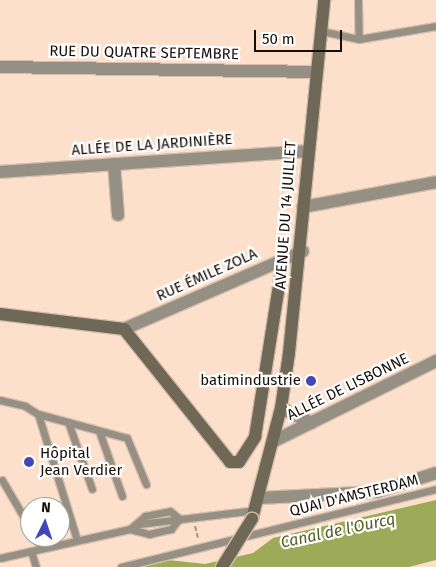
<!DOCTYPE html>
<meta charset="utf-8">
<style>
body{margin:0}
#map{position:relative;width:436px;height:567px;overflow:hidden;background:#fce0cb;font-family:"Fira Sans",sans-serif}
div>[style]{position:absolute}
.water>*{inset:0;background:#9daa57}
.path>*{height:2px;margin-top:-1px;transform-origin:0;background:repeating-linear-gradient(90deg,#a99484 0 5px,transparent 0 7.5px)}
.roads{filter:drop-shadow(1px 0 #d7beac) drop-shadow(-1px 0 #d7beac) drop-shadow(0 1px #d7beac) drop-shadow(0 -1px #d7beac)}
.lane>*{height:7px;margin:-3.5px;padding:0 3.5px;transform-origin:3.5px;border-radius:3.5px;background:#969084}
.street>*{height:12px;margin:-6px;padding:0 6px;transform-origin:6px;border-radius:6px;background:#969084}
.secondary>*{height:12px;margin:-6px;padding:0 6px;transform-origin:6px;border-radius:6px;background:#6f6856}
.bridges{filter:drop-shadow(1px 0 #d7beac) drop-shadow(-1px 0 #d7beac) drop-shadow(0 1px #d7beac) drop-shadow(0 -1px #d7beac)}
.secondary-bridge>*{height:12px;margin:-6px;padding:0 6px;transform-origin:6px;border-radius:6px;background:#6f6856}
.dots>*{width:14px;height:14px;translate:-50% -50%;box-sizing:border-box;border:2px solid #fff;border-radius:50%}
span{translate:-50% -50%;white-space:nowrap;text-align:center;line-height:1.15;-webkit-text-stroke:4.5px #fff;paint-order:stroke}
.street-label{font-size:15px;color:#170e07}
.poi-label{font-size:15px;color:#170e07}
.right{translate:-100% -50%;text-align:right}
.left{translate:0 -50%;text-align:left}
.water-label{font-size:16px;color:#555d22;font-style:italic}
.north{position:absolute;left:20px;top:497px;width:50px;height:50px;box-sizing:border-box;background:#fff;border:1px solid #a29f9c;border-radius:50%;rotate:4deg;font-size:14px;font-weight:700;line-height:20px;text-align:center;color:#170e07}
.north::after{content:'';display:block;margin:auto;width:18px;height:22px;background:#4246bb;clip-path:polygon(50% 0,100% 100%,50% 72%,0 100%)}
.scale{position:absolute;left:254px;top:30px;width:88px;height:22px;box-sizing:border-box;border:2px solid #170e07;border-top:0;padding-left:6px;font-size:15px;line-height:18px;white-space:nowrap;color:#170e07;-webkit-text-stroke:4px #fff;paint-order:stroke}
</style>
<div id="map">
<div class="water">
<div style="clip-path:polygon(436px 500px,436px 560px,409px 567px,140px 567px,168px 560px,205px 564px,253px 553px,273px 538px)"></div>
</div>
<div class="path">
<div style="left:195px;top:526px;width:12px;rotate:76deg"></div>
</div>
<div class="roads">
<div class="lane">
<div style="left:358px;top:0;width:39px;rotate:89deg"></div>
<div style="left:321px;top:31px;width:39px;rotate:12deg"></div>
<div style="left:359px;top:39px;width:78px;rotate:-9.6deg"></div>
<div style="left:0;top:400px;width:26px;rotate:13deg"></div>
<div style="left:25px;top:406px;width:15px;rotate:32deg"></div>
<div style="left:38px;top:414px;width:132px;rotate:72.8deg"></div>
<div style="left:38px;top:414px;width:92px;rotate:15.1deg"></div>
<div style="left:127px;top:438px;width:50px;rotate:67.6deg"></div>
<div style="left:68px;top:422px;width:71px;rotate:70.3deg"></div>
<div style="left:99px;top:431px;width:69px;rotate:70.5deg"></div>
<div style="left:2px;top:480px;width:56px;rotate:59.7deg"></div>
<div style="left:139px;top:524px;width:118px;rotate:-6.8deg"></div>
<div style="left:130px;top:529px;width:20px;rotate:15deg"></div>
<div style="left:149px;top:534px;width:23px;rotate:-13deg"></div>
<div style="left:171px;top:529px;width:13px;rotate:-51deg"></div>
<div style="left:35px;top:537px;width:13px;rotate:58deg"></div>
<div style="left:31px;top:551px;width:17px;rotate:73deg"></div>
<div style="left:0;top:558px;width:133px;rotate:-12.6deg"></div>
<div style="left:130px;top:529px;width:20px;rotate:-41deg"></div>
<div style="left:145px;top:516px;width:25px;rotate:-11deg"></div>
<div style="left:170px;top:511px;width:13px;rotate:39deg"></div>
<div style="left:121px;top:567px;width:325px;rotate:-13.9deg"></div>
</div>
<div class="street">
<div style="left:0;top:67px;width:317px;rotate:0.9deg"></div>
<div style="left:114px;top:164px;width:51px;rotate:85.5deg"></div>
<div style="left:0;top:172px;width:308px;rotate:-3.9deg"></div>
<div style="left:303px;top:207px;width:135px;rotate:-10.6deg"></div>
<div style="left:124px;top:329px;width:195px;rotate:-23.5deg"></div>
<div style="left:281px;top:408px;width:34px;rotate:26deg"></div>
<div style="left:274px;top:441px;width:181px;rotate:-26.3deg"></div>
<div style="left:259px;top:498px;width:117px;rotate:-2.9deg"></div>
<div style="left:376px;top:492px;width:63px;rotate:-17.6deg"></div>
</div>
<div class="secondary">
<div style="left:0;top:314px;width:125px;rotate:6.9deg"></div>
<div style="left:124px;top:329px;width:170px;rotate:51.4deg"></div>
<div style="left:230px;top:462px;width:9px"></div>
<div style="left:239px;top:462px;width:30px;rotate:-57deg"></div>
<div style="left:255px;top:437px;width:179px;rotate:-81deg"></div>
<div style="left:252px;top:519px;width:115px;rotate:-75.4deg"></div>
<div style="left:281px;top:408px;width:56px;rotate:-81.7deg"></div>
<div style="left:289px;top:353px;width:355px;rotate:-84.3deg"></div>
</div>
</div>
<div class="bridges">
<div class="secondary-bridge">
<div style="left:222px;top:567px;width:57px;rotate:-58deg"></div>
</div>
</div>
<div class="dots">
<div style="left:311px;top:381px;background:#4246bb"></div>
<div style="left:29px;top:462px;background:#4246bb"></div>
</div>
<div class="street-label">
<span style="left:144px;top:53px;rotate:1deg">RUE DU QUATRE SEPTEMBRE</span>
<span style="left:152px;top:145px;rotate:-4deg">ALLÉE DE LA JARDINIÈRE</span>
<span style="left:286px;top:215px;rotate:-86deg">AVENUE DU 14 JUILLET</span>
<span style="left:207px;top:275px;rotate:-24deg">RUE ÉMILE ZOLA</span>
<span style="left:348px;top:387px;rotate:-26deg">ALLÉE DE LISBONNE</span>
<span style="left:354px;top:496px;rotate:-14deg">QUAI D'AMSTERDAM</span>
</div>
<div class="poi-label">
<span class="right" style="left:301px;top:381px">batimindustrie</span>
<span class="left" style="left:40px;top:462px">Hôpital<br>Jean Verdier</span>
</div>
<div class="water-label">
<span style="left:338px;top:531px;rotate:-12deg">Canal de l'Ourcq</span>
</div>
<div class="north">N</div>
<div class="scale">50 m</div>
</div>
